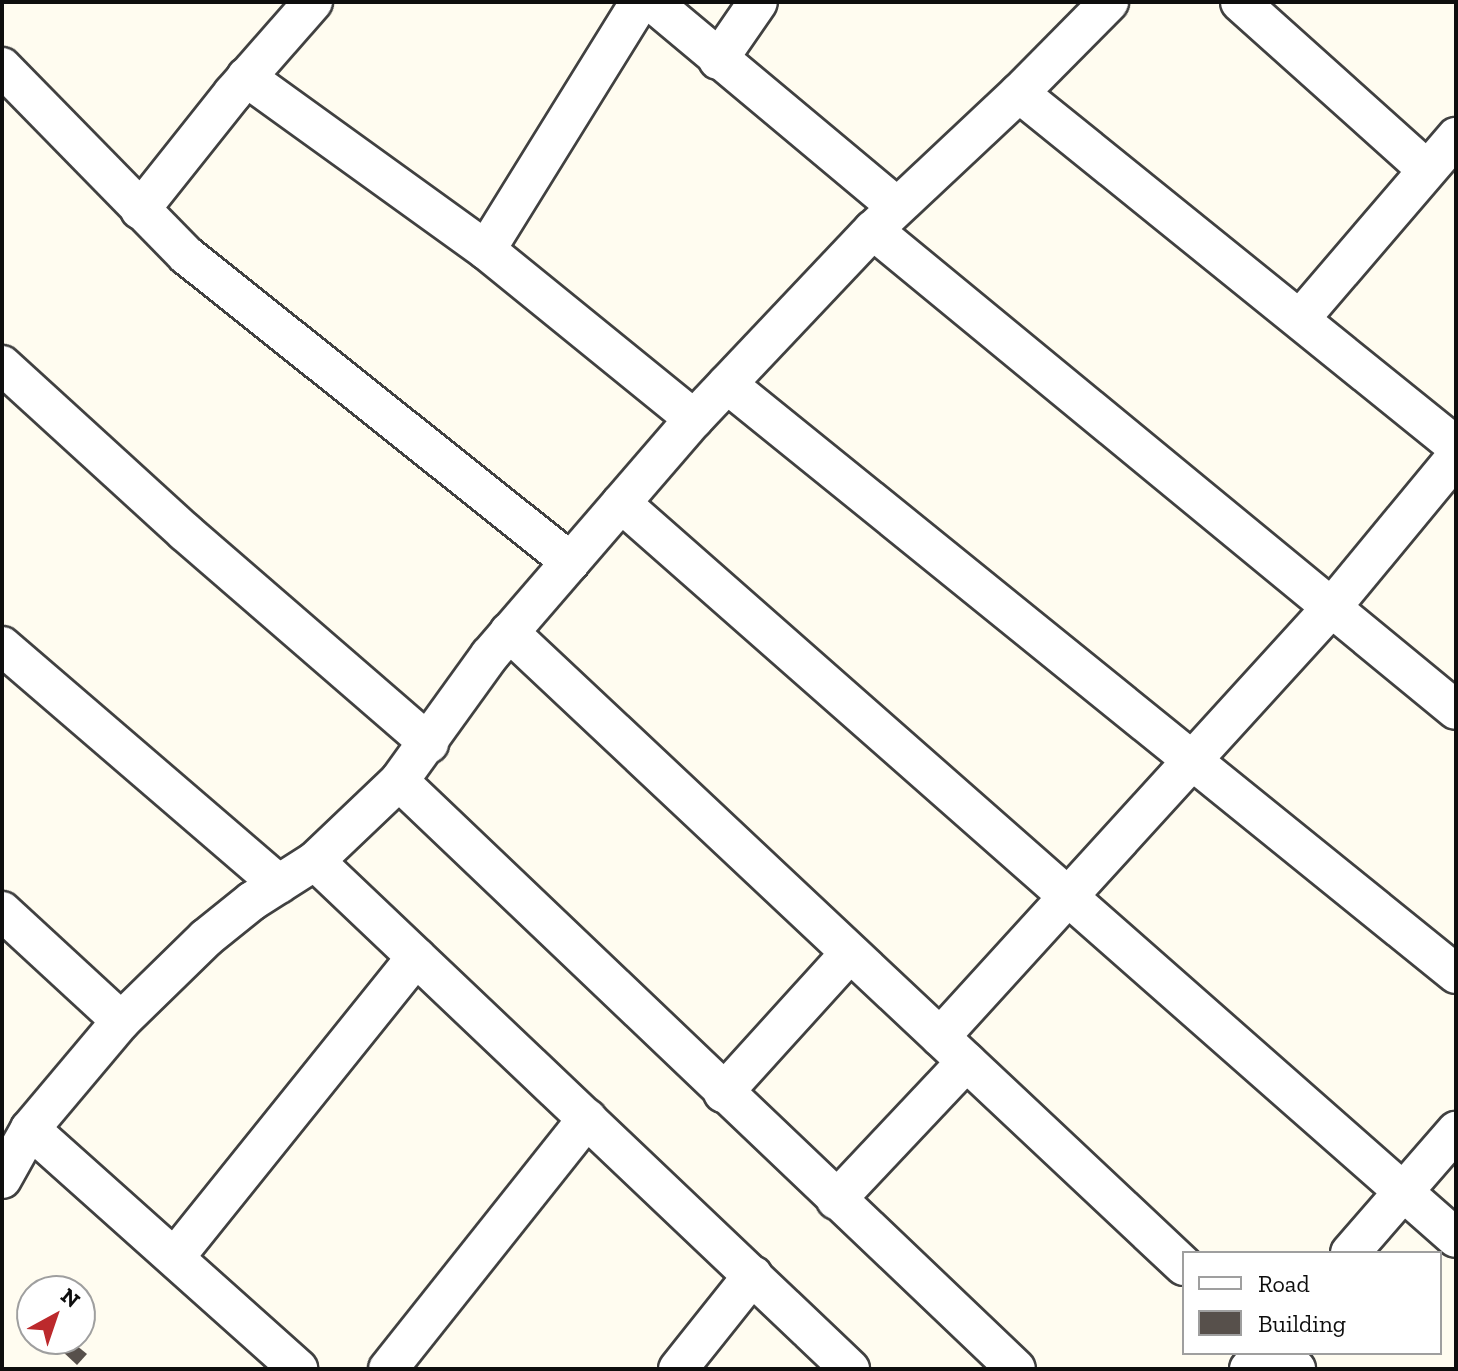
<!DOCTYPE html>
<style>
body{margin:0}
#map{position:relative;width:1458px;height:1371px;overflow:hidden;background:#fffcf0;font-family:"Zilla Slab",serif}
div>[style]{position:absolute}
.building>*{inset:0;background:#57504b}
.roads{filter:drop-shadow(2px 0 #414141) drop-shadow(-2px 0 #414141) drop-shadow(0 2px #414141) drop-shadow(0 -2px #414141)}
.minor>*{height:38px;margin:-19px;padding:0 19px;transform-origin:19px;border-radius:19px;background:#fff}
span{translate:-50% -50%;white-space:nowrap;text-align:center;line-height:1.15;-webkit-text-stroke:8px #fff;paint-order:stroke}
.frame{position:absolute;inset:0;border:4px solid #0e0e0e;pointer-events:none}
.legend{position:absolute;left:1182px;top:1251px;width:260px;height:104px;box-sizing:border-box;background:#fff;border:2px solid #9f9f9f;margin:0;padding:10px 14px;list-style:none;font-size:24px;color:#0e0e0e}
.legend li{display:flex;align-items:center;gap:16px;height:40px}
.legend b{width:40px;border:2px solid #9f9f9f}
.north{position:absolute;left:16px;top:1275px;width:80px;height:80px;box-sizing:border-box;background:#fff;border:2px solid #9f9f9f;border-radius:50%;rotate:40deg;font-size:22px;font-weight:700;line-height:32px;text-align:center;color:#0e0e0e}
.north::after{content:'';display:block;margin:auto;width:28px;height:36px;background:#bc292c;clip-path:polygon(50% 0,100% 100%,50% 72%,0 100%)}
</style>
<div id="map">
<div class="building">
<div style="clip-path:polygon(71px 1341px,87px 1354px,77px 1365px,62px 1351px)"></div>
</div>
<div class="roads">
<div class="minor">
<div style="left:652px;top:2px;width:319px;rotate:39.9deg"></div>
<div style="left:1240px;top:2px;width:251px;rotate:41.9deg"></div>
<div style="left:718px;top:60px;width:70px;rotate:-55.4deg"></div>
<div style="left:2px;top:67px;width:263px;rotate:45.6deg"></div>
<div style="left:186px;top:255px;width:492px;rotate:38.6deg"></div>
<div style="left:246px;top:77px;width:296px;rotate:35.8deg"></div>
<div style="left:486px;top:250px;width:268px;rotate:39.1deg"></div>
<div style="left:1019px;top:93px;width:562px;rotate:38.93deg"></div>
<div style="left:140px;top:210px;width:149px;rotate:-51.5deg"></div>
<div style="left:233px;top:93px;width:121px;rotate:-48.7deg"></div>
<div style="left:873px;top:230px;width:755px;rotate:39.47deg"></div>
<div style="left:486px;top:250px;width:292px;rotate:-58.2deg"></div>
<div style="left:1300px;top:319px;width:240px;rotate:-49.4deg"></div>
<div style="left:2px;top:365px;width:248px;rotate:42.4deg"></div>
<div style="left:185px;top:532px;width:323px;rotate:40.9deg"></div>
<div style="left:727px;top:384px;width:938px;rotate:38.98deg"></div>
<div style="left:621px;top:503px;width:1112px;rotate:41.36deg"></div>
<div style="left:509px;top:632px;width:926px;rotate:43.21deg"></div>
<div style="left:2px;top:646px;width:365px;rotate:40.7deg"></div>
<div style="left:399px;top:781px;width:852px;rotate:43.62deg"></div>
<div style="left:315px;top:861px;width:738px;rotate:43.52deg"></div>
<div style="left:2px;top:911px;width:162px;rotate:42.7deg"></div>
<div style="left:940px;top:1037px;width:580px;rotate:-47.65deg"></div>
<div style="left:1331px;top:608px;width:196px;rotate:-50.4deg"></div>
<div style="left:723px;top:1093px;width:188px;rotate:-47.8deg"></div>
<div style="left:30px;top:1129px;width:360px;rotate:41.8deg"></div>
<div style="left:2px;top:1179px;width:57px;rotate:-60.8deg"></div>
<div style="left:30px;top:1129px;width:141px;rotate:-49.9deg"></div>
<div style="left:121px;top:1021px;width:119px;rotate:-44.3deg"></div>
<div style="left:206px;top:938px;width:59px;rotate:-38.8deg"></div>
<div style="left:252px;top:901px;width:75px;rotate:-32.4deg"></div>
<div style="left:315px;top:861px;width:116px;rotate:-43.6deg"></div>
<div style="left:399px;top:781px;width:155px;rotate:-54.2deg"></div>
<div style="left:490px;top:655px;width:312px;rotate:-49.2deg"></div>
<div style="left:694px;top:419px;width:260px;rotate:-46.6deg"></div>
<div style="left:873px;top:230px;width:200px;rotate:-43.2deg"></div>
<div style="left:1019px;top:93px;width:128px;rotate:-45.3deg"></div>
<div style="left:836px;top:1200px;width:190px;rotate:-46.7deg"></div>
<div style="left:1350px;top:1253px;width:162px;rotate:-49deg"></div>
<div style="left:175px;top:1257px;width:385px;rotate:-51.2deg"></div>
<div style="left:1277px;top:1353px;width:25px;rotate:40deg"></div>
<div style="left:388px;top:1369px;width:320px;rotate:-51.5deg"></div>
<div style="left:678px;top:1369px;width:120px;rotate:-51.4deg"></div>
<div style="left:1249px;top:1369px;width:22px;rotate:-47deg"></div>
</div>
</div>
<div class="frame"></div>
<ul class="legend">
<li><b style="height:10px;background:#fff"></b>Road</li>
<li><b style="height:22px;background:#57504b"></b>Building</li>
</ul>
<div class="north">N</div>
</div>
